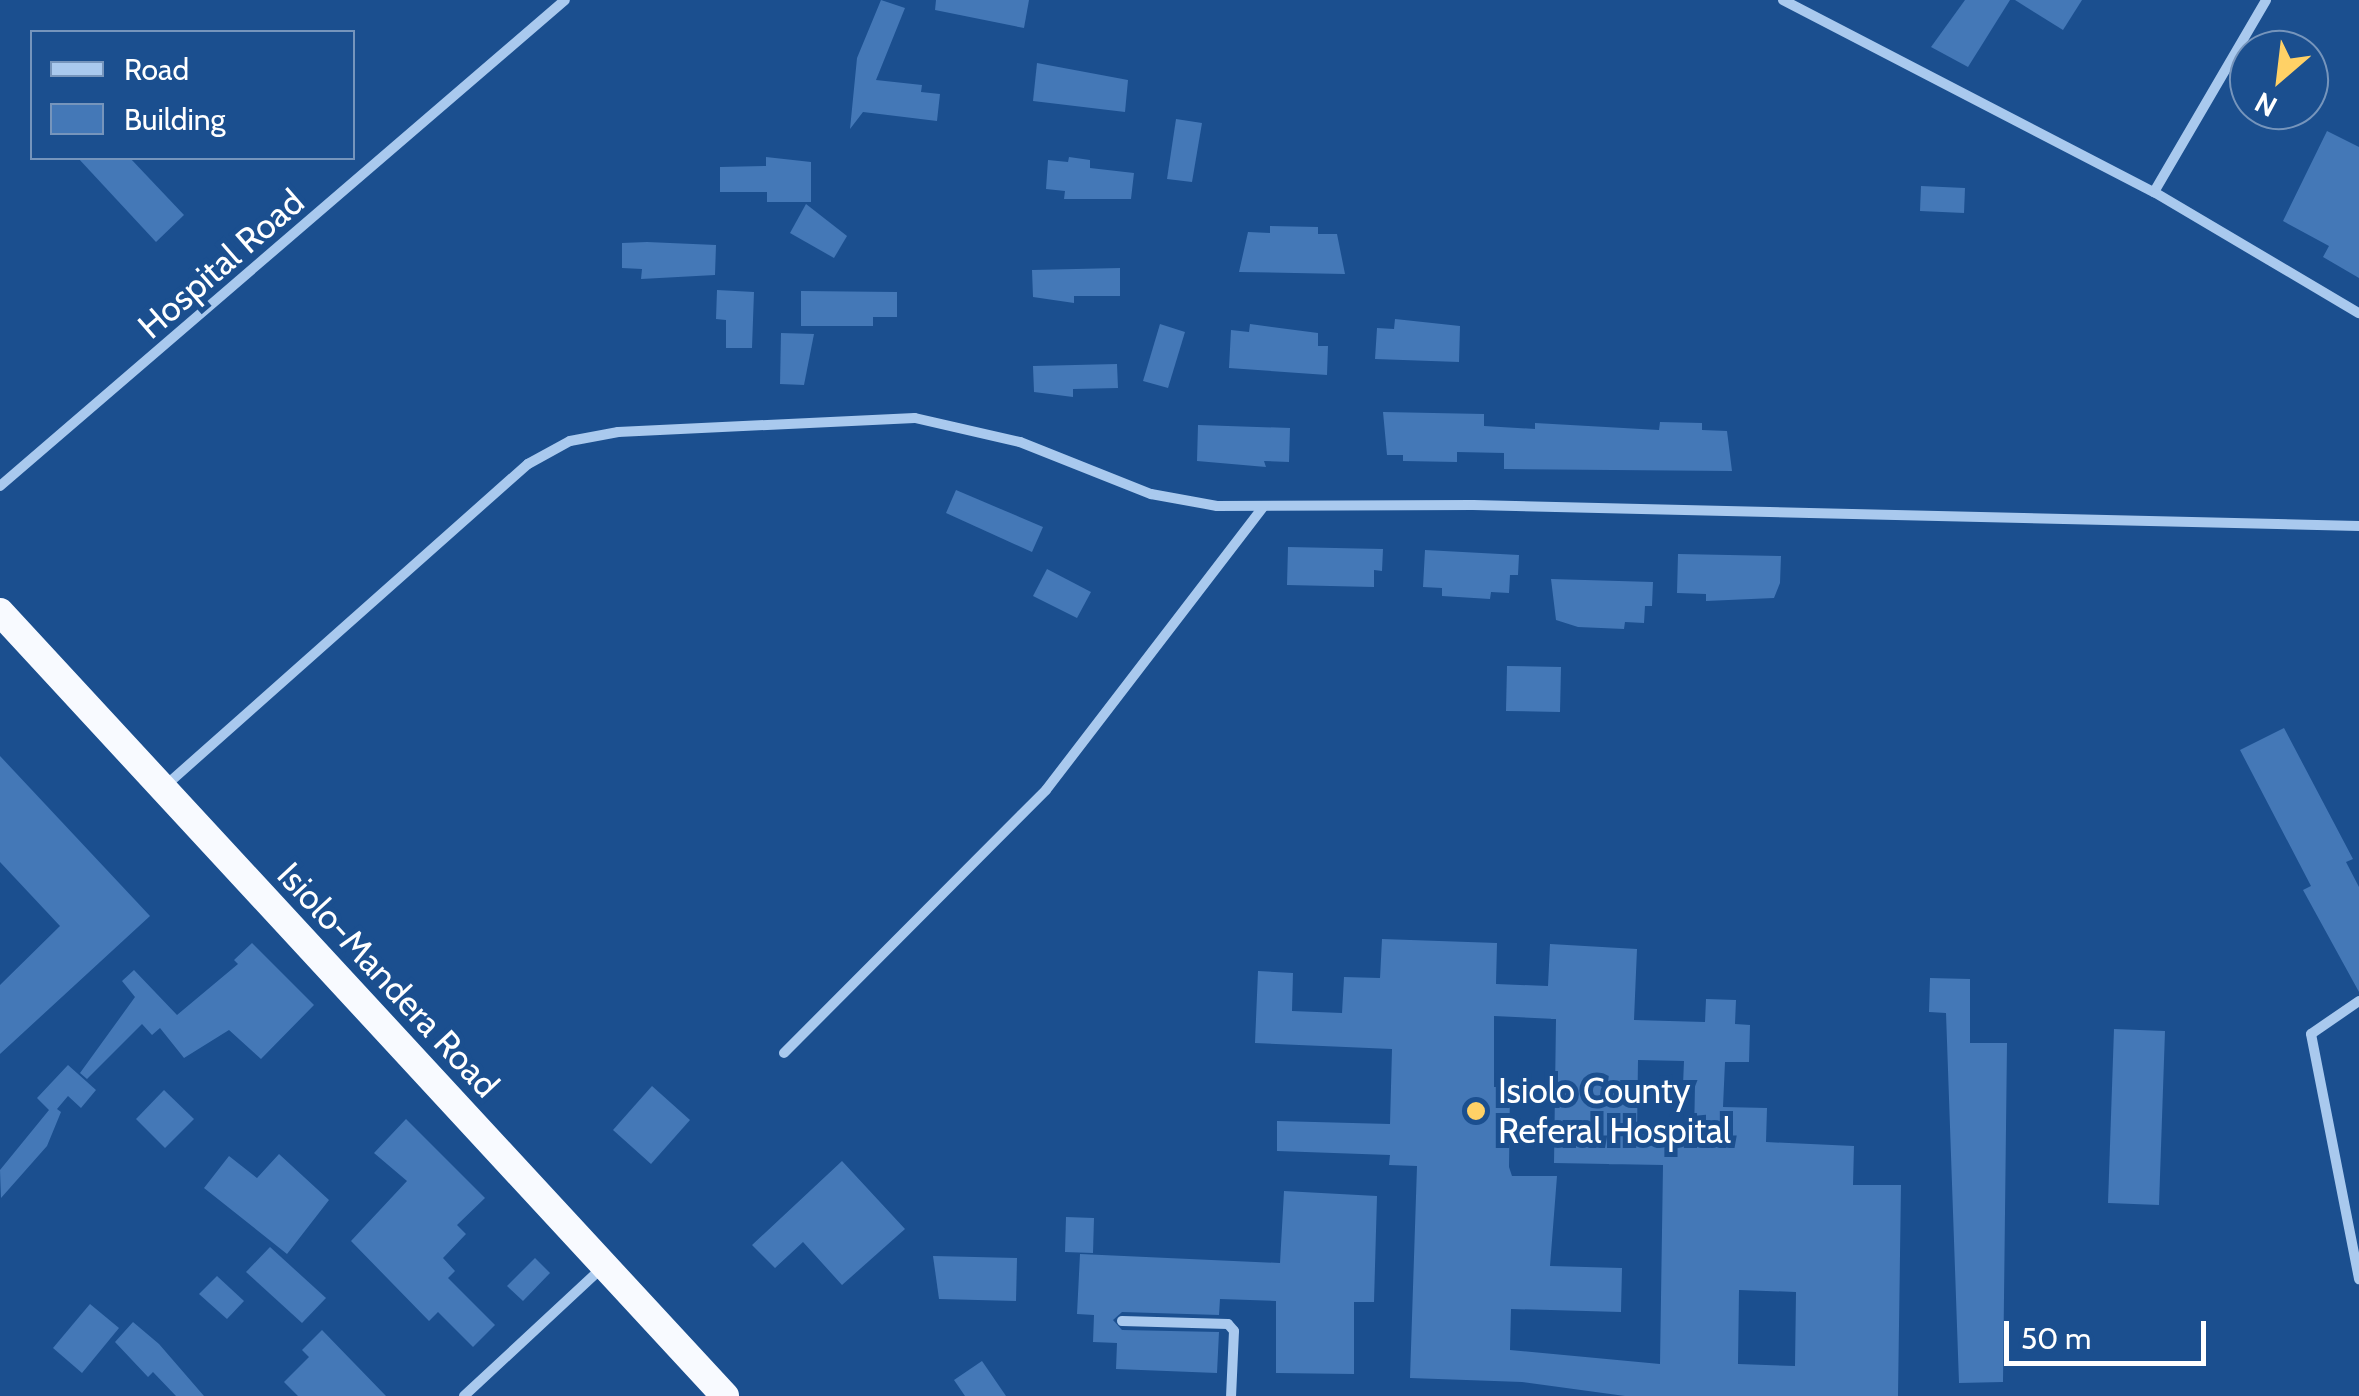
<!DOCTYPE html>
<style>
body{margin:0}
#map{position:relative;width:2359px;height:1396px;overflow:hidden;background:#1b4f8f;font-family:Cabin,sans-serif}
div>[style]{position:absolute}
.building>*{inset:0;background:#4478b7}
.minor>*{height:10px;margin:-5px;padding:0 5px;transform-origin:5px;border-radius:5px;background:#a9c9ee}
.trunk>*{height:28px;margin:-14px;padding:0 14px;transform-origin:14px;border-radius:14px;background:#f8faff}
.dots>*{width:28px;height:28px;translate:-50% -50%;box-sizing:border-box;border:5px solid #1b4f8f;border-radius:50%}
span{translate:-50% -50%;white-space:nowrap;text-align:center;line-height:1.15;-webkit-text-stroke:10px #1b4f8f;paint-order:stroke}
.street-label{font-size:35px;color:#fff}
.poi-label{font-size:35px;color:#fff}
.left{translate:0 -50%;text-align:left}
.legend{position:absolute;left:30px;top:30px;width:325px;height:130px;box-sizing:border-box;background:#1b4f8f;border:2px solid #7695bc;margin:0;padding:12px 18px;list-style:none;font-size:30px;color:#fff}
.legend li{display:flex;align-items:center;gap:20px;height:50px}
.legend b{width:50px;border:2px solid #7695bc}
.north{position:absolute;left:2229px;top:30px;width:100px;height:100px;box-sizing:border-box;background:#1b4f8f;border:2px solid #7695bc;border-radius:50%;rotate:208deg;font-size:28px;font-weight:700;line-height:40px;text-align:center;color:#fff}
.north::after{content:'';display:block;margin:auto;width:35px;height:45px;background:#ffd166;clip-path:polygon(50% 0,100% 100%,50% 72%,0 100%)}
.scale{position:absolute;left:2004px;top:1321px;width:202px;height:45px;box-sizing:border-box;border:5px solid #fff;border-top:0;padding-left:12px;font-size:30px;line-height:35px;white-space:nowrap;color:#fff;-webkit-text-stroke:8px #1b4f8f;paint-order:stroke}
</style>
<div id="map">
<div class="building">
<div style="clip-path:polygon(881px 0,905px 8px,876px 80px,922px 85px,921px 92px,940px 94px,937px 121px,863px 112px,850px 129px,857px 58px)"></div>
<div style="clip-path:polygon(936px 0,1029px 0,1024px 28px,935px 10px)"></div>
<div style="clip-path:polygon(1965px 0,2010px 0,1968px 67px,1931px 47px)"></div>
<div style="clip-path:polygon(2015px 0,2082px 0,2063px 30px)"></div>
<div style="clip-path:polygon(1037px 63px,1128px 80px,1125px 112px,1033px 101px)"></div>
<div style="clip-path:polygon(1176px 119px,1202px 123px,1192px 182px,1167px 179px)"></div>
<div style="clip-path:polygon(2327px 131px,2359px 147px,2359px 278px,2323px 257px,2329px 246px,2283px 221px)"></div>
<div style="clip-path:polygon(766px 157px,811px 162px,811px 202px,767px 202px,767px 192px,720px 192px,720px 167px,766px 166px)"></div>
<div style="clip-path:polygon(1069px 157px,1090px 160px,1090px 168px,1134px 173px,1131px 199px,1064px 199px,1065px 191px,1046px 189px,1048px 160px,1068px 162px)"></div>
<div style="clip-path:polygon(78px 158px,130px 158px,184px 215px,156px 242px)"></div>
<div style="clip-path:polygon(1921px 186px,1965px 188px,1964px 213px,1920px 211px)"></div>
<div style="clip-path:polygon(806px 204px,847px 236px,834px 258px,790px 233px)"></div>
<div style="clip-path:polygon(1270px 226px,1318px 227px,1318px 234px,1337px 234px,1345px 274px,1239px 272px,1248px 232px,1270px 233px)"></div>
<div style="clip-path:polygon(647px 242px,716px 245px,715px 275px,641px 279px,642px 269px,622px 268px,622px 243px)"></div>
<div style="clip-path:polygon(1120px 268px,1120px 296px,1074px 296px,1074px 303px,1033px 297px,1032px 270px)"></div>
<div style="clip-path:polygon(717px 290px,754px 292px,752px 348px,726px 348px,726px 320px,716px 319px)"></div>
<div style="clip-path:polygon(801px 291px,897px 292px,897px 317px,873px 317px,873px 326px,801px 326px)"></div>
<div style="clip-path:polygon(1395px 319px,1460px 326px,1459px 362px,1375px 359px,1377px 328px,1394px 329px)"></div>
<div style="clip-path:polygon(1160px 324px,1185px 332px,1168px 388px,1143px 381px)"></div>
<div style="clip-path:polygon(1250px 324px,1318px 333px,1318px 346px,1328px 346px,1327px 375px,1229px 368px,1231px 330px,1249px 332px)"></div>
<div style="clip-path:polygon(781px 333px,814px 334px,804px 385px,780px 384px)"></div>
<div style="clip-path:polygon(1117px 364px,1118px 388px,1073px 389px,1073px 397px,1034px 392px,1033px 366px)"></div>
<div style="clip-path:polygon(1383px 412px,1484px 414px,1484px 426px,1535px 429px,1535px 423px,1659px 430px,1660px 422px,1702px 423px,1702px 430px,1727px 431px,1732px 471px,1504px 469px,1504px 453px,1457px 452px,1457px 462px,1403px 461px,1403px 455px,1387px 455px)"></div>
<div style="clip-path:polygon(1198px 425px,1290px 428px,1289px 462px,1264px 461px,1266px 467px,1197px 461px)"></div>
<div style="clip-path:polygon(956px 490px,1043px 527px,1032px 552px,946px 513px)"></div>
<div style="clip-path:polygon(1288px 547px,1383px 549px,1382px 571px,1374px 570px,1374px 587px,1287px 585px)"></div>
<div style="clip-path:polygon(1425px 550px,1519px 555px,1518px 575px,1510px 575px,1509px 593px,1491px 592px,1490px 599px,1442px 596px,1442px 588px,1423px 587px)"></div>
<div style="clip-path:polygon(1678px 554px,1781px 556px,1780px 583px,1774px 598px,1706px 601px,1706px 594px,1677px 593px)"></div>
<div style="clip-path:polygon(1047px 569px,1091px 592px,1077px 618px,1033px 596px)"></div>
<div style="clip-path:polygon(1551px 579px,1653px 582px,1652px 606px,1645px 606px,1644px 623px,1625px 622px,1624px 629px,1578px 627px,1556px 620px)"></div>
<div style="clip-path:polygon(1507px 666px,1561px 667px,1560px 712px,1506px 711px)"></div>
<div style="clip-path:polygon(2284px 728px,2353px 859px,2346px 862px,2359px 887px,2359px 992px,2303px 890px,2311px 886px,2240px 750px)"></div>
<div style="clip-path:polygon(0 756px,150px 916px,0 1054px,0 985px,60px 926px,0 862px)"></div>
<div style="clip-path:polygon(evenodd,1382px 939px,1497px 943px,1496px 984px,1548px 986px,1550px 944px,1637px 949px,1634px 1020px,1705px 1022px,1706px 999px,1736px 1000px,1735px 1024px,1750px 1025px,1749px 1062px,1725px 1062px,1723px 1107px,1767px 1108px,1766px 1142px,1854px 1146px,1853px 1185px,1901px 1185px,1898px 1396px,1625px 1396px,1522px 1382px,1410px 1378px,1417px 1166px,1389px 1165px,1390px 1155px,1277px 1151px,1277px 1121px,1390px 1124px,1392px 1049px,1255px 1043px,1258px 971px,1293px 973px,1292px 1011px,1342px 1013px,1344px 977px,1380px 978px,1382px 939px,1494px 1016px,1556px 1019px,1554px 1163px,1663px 1165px,1660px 1364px,1510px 1350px,1511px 1309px,1621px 1312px,1622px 1268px,1550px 1266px,1557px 1176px,1512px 1176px,1509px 1167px,1510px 1087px,1494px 1087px,1494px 1016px,1382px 939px,1638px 1060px,1684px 1061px,1683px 1085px,1695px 1085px,1694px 1136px,1637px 1134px,1638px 1060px,1382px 939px,1739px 1290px,1796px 1292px,1795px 1366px,1738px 1364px,1739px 1290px)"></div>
<div style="clip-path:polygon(252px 943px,314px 1005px,261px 1059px,229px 1030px,184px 1058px,160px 1028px,152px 1035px,142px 1024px,87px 1079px,80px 1073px,135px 997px,122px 981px,134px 970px,177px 1015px,238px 964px,234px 960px)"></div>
<div style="clip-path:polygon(1930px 978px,1970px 979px,1970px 1043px,2007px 1043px,2003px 1382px,1959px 1383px,1946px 1013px,1929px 1012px)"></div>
<div style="clip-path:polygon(2114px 1029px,2165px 1031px,2159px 1205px,2108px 1203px)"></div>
<div style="clip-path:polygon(68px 1065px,96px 1090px,81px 1108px,68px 1096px,57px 1109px,61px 1112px,47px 1146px,1px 1198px,0 1170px,49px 1110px,37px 1098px)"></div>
<div style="clip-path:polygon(652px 1086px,690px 1120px,651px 1164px,613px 1130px)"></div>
<div style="clip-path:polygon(164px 1090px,194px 1119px,165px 1148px,136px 1119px)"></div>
<div style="clip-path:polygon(406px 1119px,485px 1198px,457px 1225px,466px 1234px,443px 1258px,455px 1271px,448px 1278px,495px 1325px,473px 1347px,438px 1312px,429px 1321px,351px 1241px,407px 1181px,374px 1153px)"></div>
<div style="clip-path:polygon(279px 1154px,329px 1200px,287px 1254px,204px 1188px,229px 1156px,257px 1178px)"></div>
<div style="clip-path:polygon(842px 1161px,905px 1229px,842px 1285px,803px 1242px,775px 1268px,752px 1245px)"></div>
<div style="clip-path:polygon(1284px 1191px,1377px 1196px,1374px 1302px,1354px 1302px,1354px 1374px,1276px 1373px,1276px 1301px,1220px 1299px,1219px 1315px,1122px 1312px,1113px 1320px,1122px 1330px,1219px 1332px,1217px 1373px,1116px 1369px,1117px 1343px,1093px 1342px,1094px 1315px,1077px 1314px,1080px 1254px,1280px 1263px)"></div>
<div style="clip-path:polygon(1066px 1217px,1094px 1218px,1093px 1253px,1065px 1252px)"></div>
<div style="clip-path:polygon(270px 1247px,326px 1298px,302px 1323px,246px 1272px)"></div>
<div style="clip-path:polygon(933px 1256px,1017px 1258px,1016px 1301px,939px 1299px)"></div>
<div style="clip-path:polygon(535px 1258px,550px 1273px,523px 1301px,507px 1286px)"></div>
<div style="clip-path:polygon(217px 1276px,244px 1301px,227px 1319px,199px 1294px)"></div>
<div style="clip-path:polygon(90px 1304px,119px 1328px,82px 1373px,53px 1348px)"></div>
<div style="clip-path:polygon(133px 1322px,159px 1344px,204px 1396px,176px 1396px,153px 1372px,148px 1377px,115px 1342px)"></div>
<div style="clip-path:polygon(322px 1330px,386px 1396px,298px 1396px,284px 1382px,309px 1357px,302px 1350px)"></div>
<div style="clip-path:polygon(982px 1361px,1006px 1396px,965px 1396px,954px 1380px)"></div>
</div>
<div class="minor">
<div style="left:1783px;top:0;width:418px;rotate:27.4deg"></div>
<div style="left:2154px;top:192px;width:222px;rotate:-59.7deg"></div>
<div style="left:2154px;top:192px;width:238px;rotate:30.6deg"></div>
<div style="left:0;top:486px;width:745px;rotate:-40.7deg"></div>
<div style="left:164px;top:787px;width:487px;rotate:-41.6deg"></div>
<div style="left:528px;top:464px;width:48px;rotate:-28.7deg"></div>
<div style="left:570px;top:441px;width:49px;rotate:-10.6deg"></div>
<div style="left:618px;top:432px;width:297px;rotate:-2.7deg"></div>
<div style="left:915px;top:418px;width:108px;rotate:12.9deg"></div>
<div style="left:1020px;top:442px;width:141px;rotate:21.7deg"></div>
<div style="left:1151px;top:494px;width:67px;rotate:10.3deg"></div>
<div style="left:1217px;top:506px;width:256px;rotate:-0.2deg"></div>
<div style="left:1473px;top:505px;width:886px;rotate:1.36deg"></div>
<div style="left:2359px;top:1001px;width:58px;rotate:145.5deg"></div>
<div style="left:2311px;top:1034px;width:250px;rotate:78.9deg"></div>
<div style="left:784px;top:1053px;width:371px;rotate:-45.1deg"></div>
<div style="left:1046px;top:790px;width:358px;rotate:-52.5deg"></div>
<div style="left:1122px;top:1321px;width:106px;rotate:1.6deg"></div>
<div style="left:1228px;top:1324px;width:9px;rotate:49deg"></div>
<div style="left:1234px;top:1331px;width:65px;rotate:92.6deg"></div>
<div style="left:464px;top:1396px;width:190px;rotate:-42.9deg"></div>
</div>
<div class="trunk">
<div style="left:0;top:612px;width:1068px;rotate:47.24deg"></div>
</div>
<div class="dots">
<div style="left:1476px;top:1111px;background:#ffd166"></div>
</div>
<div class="street-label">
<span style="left:221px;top:264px;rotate:-41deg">Hospital Road</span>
<span style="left:388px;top:980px;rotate:47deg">Isiolo-Mandera Road</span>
</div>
<div class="poi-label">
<span class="left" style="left:1498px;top:1111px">Isiolo County<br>Referal Hospital</span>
</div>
<ul class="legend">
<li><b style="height:12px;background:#a9c9ee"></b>Road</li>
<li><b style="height:28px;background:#4478b7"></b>Building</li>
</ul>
<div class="north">N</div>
<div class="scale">50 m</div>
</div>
